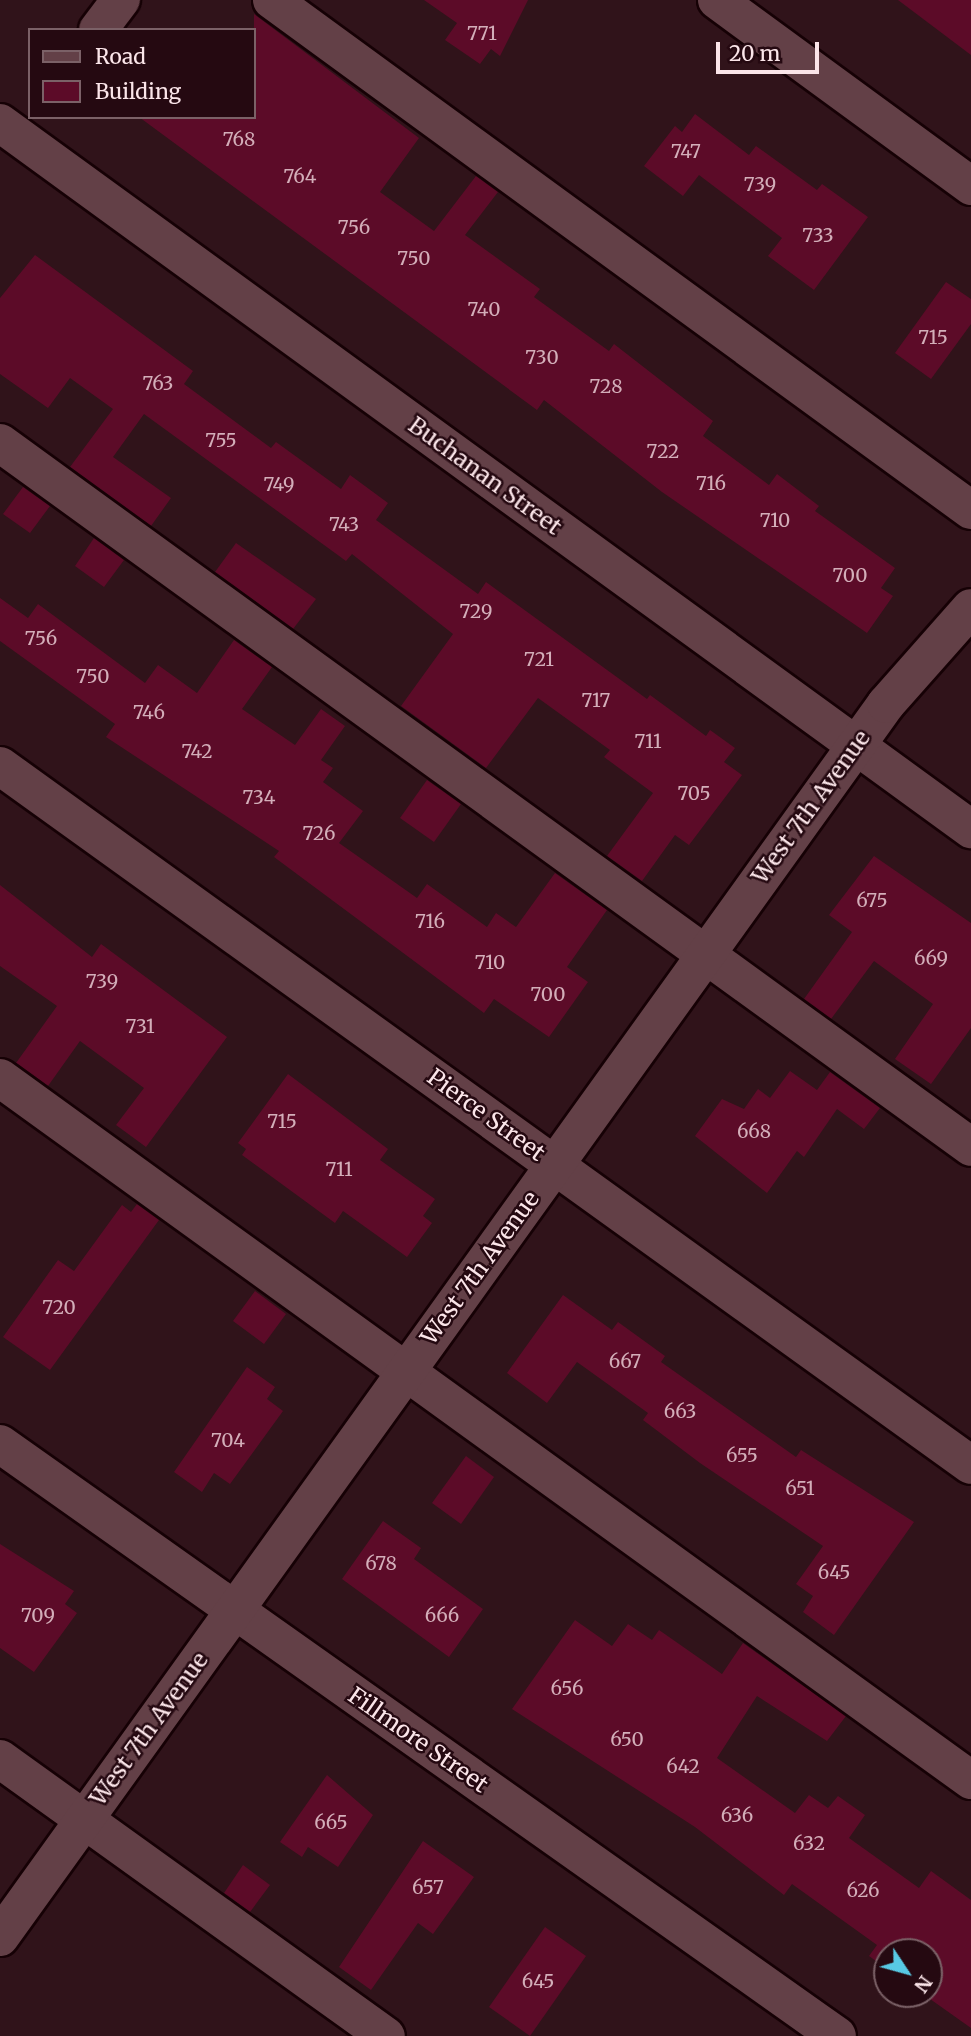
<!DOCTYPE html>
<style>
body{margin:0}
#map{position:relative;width:971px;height:2036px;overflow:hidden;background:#30131a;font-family:Merriweather,serif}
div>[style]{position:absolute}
.building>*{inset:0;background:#5c0b28}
.roads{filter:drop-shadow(2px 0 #160105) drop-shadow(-2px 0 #160105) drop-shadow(0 2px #160105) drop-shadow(0 -2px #160105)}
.minor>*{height:38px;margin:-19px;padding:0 19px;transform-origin:19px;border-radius:19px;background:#634047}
span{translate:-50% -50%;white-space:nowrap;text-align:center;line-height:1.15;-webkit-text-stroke:5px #250911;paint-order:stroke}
.number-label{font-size:19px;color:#d3aeb9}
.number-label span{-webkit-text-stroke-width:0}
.street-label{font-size:23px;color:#fbe5e9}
.legend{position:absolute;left:28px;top:28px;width:228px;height:91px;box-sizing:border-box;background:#250911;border:2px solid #7b6167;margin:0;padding:9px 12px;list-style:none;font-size:21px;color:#fbe5e9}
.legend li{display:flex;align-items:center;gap:14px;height:35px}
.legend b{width:35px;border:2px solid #7b6167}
.north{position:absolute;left:873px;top:1938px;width:70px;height:70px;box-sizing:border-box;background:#250911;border:2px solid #7b6167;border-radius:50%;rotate:126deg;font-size:19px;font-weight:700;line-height:28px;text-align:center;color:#fbe5e9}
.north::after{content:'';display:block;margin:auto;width:24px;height:32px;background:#58c9e4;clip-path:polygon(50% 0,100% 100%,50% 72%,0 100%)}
.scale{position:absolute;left:716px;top:42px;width:103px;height:32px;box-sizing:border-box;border:4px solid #fbe5e9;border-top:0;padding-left:9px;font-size:21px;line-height:24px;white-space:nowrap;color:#fbe5e9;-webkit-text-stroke:5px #250911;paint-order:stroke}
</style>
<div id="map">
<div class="building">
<div style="clip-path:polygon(424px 0,528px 0,500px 56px,491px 49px,480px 64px,445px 40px,457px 23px)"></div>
<div style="clip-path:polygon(898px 0,971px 0,971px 55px)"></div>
<div style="clip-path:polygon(254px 14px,419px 138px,380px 192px,434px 231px,476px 176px,498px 192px,465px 235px,540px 289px,534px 297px,609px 351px,614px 344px,713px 421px,703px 436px,769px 485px,777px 474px,819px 506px,815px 511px,895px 568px,881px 588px,893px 596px,867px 633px,662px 492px,544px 400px,537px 410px,139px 117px,254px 117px)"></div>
<div style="clip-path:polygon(695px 114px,749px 155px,756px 146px,817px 190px,822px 184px,868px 217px,814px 290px,768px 256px,782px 238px,699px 175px,683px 196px,644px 166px,675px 126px,682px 132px)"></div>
<div style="clip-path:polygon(35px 255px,193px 371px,184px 384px,271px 448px,276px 442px,341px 489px,350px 475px,388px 503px,376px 520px,478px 594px,486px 582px,647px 699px,650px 695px,706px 736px,710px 730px,735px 748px,724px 762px,742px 775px,689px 845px,675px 835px,642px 881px,607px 856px,653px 793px,604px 757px,610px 750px,538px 698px,486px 768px,401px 706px,453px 634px,352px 554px,346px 561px,144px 414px,113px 457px,171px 498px,151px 526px,70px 467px,113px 409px,70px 378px,48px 408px,0 374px,0 298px)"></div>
<div style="clip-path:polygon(946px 282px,971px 299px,971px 324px,931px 379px,895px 353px)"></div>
<div style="clip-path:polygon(23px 487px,50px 506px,30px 533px,3px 514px)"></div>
<div style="clip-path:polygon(94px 538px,124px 560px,104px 587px,75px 566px)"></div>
<div style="clip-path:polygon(236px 543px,316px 599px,293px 629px,215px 572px)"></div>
<div style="clip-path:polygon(0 598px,28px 618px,38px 604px,145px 683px,158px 665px,197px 693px,234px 640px,272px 667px,242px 709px,295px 745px,321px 709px,345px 726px,321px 760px,333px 768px,323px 782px,363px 811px,339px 843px,417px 898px,427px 884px,487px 927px,496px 913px,516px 927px,555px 873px,607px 910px,567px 967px,588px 982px,549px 1037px,494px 999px,484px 1013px,274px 857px,279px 851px,106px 737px,115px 724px,0 641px)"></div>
<div style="clip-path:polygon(427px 780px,461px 804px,434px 842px,400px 818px)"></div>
<div style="clip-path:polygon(874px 856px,971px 923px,971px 1028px,931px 1084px,895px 1059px,933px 1004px,874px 961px,831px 1019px,804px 999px,852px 932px,829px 915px)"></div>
<div style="clip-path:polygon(0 885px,92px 957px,101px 944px,227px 1037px,146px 1147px,116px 1125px,144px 1088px,80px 1041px,48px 1086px,16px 1063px,57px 1006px,0 966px)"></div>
<div style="clip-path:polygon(790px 1071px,817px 1090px,830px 1072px,880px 1108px,864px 1129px,837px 1109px,804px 1157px,797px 1151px,767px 1193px,695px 1136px,722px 1099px,744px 1109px,758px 1089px,770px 1098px)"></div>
<div style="clip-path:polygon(288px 1074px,388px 1149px,380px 1160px,435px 1199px,423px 1216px,432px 1223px,407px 1257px,343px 1211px,335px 1223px,242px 1155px,246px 1149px,238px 1143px)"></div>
<div style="clip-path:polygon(137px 1204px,159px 1220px,50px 1370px,3px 1337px,58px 1260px,74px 1271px,122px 1205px,131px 1212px)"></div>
<div style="clip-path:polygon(255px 1291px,286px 1314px,264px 1344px,233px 1321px)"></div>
<div style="clip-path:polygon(563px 1295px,612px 1330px,618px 1322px,665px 1356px,661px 1362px,796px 1457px,801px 1450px,914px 1522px,834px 1635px,803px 1612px,813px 1596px,796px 1584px,823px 1546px,700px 1463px,643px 1420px,648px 1413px,577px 1362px,547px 1403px,507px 1373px)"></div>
<div style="clip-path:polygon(247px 1367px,275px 1387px,267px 1399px,283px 1411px,230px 1484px,214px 1473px,202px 1492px,174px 1472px)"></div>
<div style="clip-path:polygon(466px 1456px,494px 1477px,461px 1524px,432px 1503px)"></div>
<div style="clip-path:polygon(383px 1521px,421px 1548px,414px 1559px,483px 1609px,449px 1657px,342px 1579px)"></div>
<div style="clip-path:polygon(0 1544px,74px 1591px,65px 1604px,77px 1613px,34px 1672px,0 1648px)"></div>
<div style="clip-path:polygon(575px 1620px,612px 1646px,628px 1624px,652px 1640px,659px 1630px,722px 1674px,743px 1643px,846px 1716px,827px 1741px,757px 1696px,717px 1758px,795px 1813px,809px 1795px,828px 1808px,838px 1796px,865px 1815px,849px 1838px,919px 1888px,931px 1871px,971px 1900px,971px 2028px,923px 1994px,929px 1994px,929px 1952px,887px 1952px,887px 1969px,869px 1956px,877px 1945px,792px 1884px,784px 1895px,695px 1827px,512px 1709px)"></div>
<div style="clip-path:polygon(327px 1775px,373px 1815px,338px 1867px,308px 1847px,302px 1857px,280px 1842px)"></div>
<div style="clip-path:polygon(423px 1841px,474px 1877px,433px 1934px,418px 1923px,371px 1990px,339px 1967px)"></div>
<div style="clip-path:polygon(243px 1865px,270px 1885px,250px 1912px,224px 1893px)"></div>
<div style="clip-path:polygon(545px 1927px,586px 1956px,530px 2036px,489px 2007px)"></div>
</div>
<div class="roads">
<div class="minor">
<div style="left:272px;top:0;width:865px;rotate:36.12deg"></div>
<div style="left:717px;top:0;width:315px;rotate:36.2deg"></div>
<div style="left:98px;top:30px;width:38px;rotate:-53deg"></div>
<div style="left:0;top:123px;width:1201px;rotate:36.02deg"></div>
<div style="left:0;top:443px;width:1199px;rotate:35.94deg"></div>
<div style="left:0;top:766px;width:1196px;rotate:35.75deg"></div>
<div style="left:0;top:1078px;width:1198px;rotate:35.87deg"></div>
<div style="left:0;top:1444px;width:1025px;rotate:35.27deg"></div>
<div style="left:0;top:1759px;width:475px;rotate:35.7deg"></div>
<div style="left:0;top:1937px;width:1518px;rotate:-54.3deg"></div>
<div style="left:886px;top:704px;width:128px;rotate:-48.5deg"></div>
</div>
</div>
<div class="number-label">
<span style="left:482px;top:34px">771</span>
<span style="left:239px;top:140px">768</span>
<span style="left:686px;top:152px">747</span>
<span style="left:300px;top:177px">764</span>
<span style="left:760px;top:185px">739</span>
<span style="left:354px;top:228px">756</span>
<span style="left:818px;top:236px">733</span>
<span style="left:414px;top:259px">750</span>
<span style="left:484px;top:310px">740</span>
<span style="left:933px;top:338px">715</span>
<span style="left:542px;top:358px">730</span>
<span style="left:158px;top:384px">763</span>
<span style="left:606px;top:387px">728</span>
<span style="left:221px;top:441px">755</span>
<span style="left:663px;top:452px">722</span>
<span style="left:711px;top:484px">716</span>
<span style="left:279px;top:485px">749</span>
<span style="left:775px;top:521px">710</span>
<span style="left:344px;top:525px">743</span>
<span style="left:850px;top:576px">700</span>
<span style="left:476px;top:612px">729</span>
<span style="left:41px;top:639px">756</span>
<span style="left:539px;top:660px">721</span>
<span style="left:93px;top:677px">750</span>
<span style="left:596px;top:701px">717</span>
<span style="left:149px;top:713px">746</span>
<span style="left:648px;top:742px">711</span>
<span style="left:197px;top:752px">742</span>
<span style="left:694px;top:794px">705</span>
<span style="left:259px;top:798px">734</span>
<span style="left:319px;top:834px">726</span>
<span style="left:872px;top:901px">675</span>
<span style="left:430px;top:922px">716</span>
<span style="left:931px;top:959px">669</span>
<span style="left:490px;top:963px">710</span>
<span style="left:102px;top:982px">739</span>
<span style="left:548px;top:995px">700</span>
<span style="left:140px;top:1027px">731</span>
<span style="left:282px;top:1122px">715</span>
<span style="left:754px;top:1132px">668</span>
<span style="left:339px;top:1170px">711</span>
<span style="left:59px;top:1308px">720</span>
<span style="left:625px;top:1362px">667</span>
<span style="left:680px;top:1412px">663</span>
<span style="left:228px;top:1441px">704</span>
<span style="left:742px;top:1456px">655</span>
<span style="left:800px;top:1489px">651</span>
<span style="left:381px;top:1564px">678</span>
<span style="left:834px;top:1573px">645</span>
<span style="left:38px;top:1616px">709</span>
<span style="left:442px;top:1616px">666</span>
<span style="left:567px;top:1689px">656</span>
<span style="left:627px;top:1740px">650</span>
<span style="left:683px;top:1767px">642</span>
<span style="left:737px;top:1816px">636</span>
<span style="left:331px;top:1823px">665</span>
<span style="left:809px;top:1844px">632</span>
<span style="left:428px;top:1888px">657</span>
<span style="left:863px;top:1891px">626</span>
<span style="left:538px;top:1982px">645</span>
</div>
<div class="street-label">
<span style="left:485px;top:476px;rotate:36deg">Buchanan Street</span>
<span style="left:811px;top:807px;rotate:-54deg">West 7th Avenue</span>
<span style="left:486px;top:1115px;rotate:36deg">Pierce Street</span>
<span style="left:480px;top:1268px;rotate:-54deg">West 7th Avenue</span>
<span style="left:149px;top:1729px;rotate:-54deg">West 7th Avenue</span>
<span style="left:418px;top:1740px;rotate:35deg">Fillmore Street</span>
</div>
<ul class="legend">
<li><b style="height:9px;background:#634047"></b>Road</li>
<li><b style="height:19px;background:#5c0b28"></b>Building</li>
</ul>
<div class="north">N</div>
<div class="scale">20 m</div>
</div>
